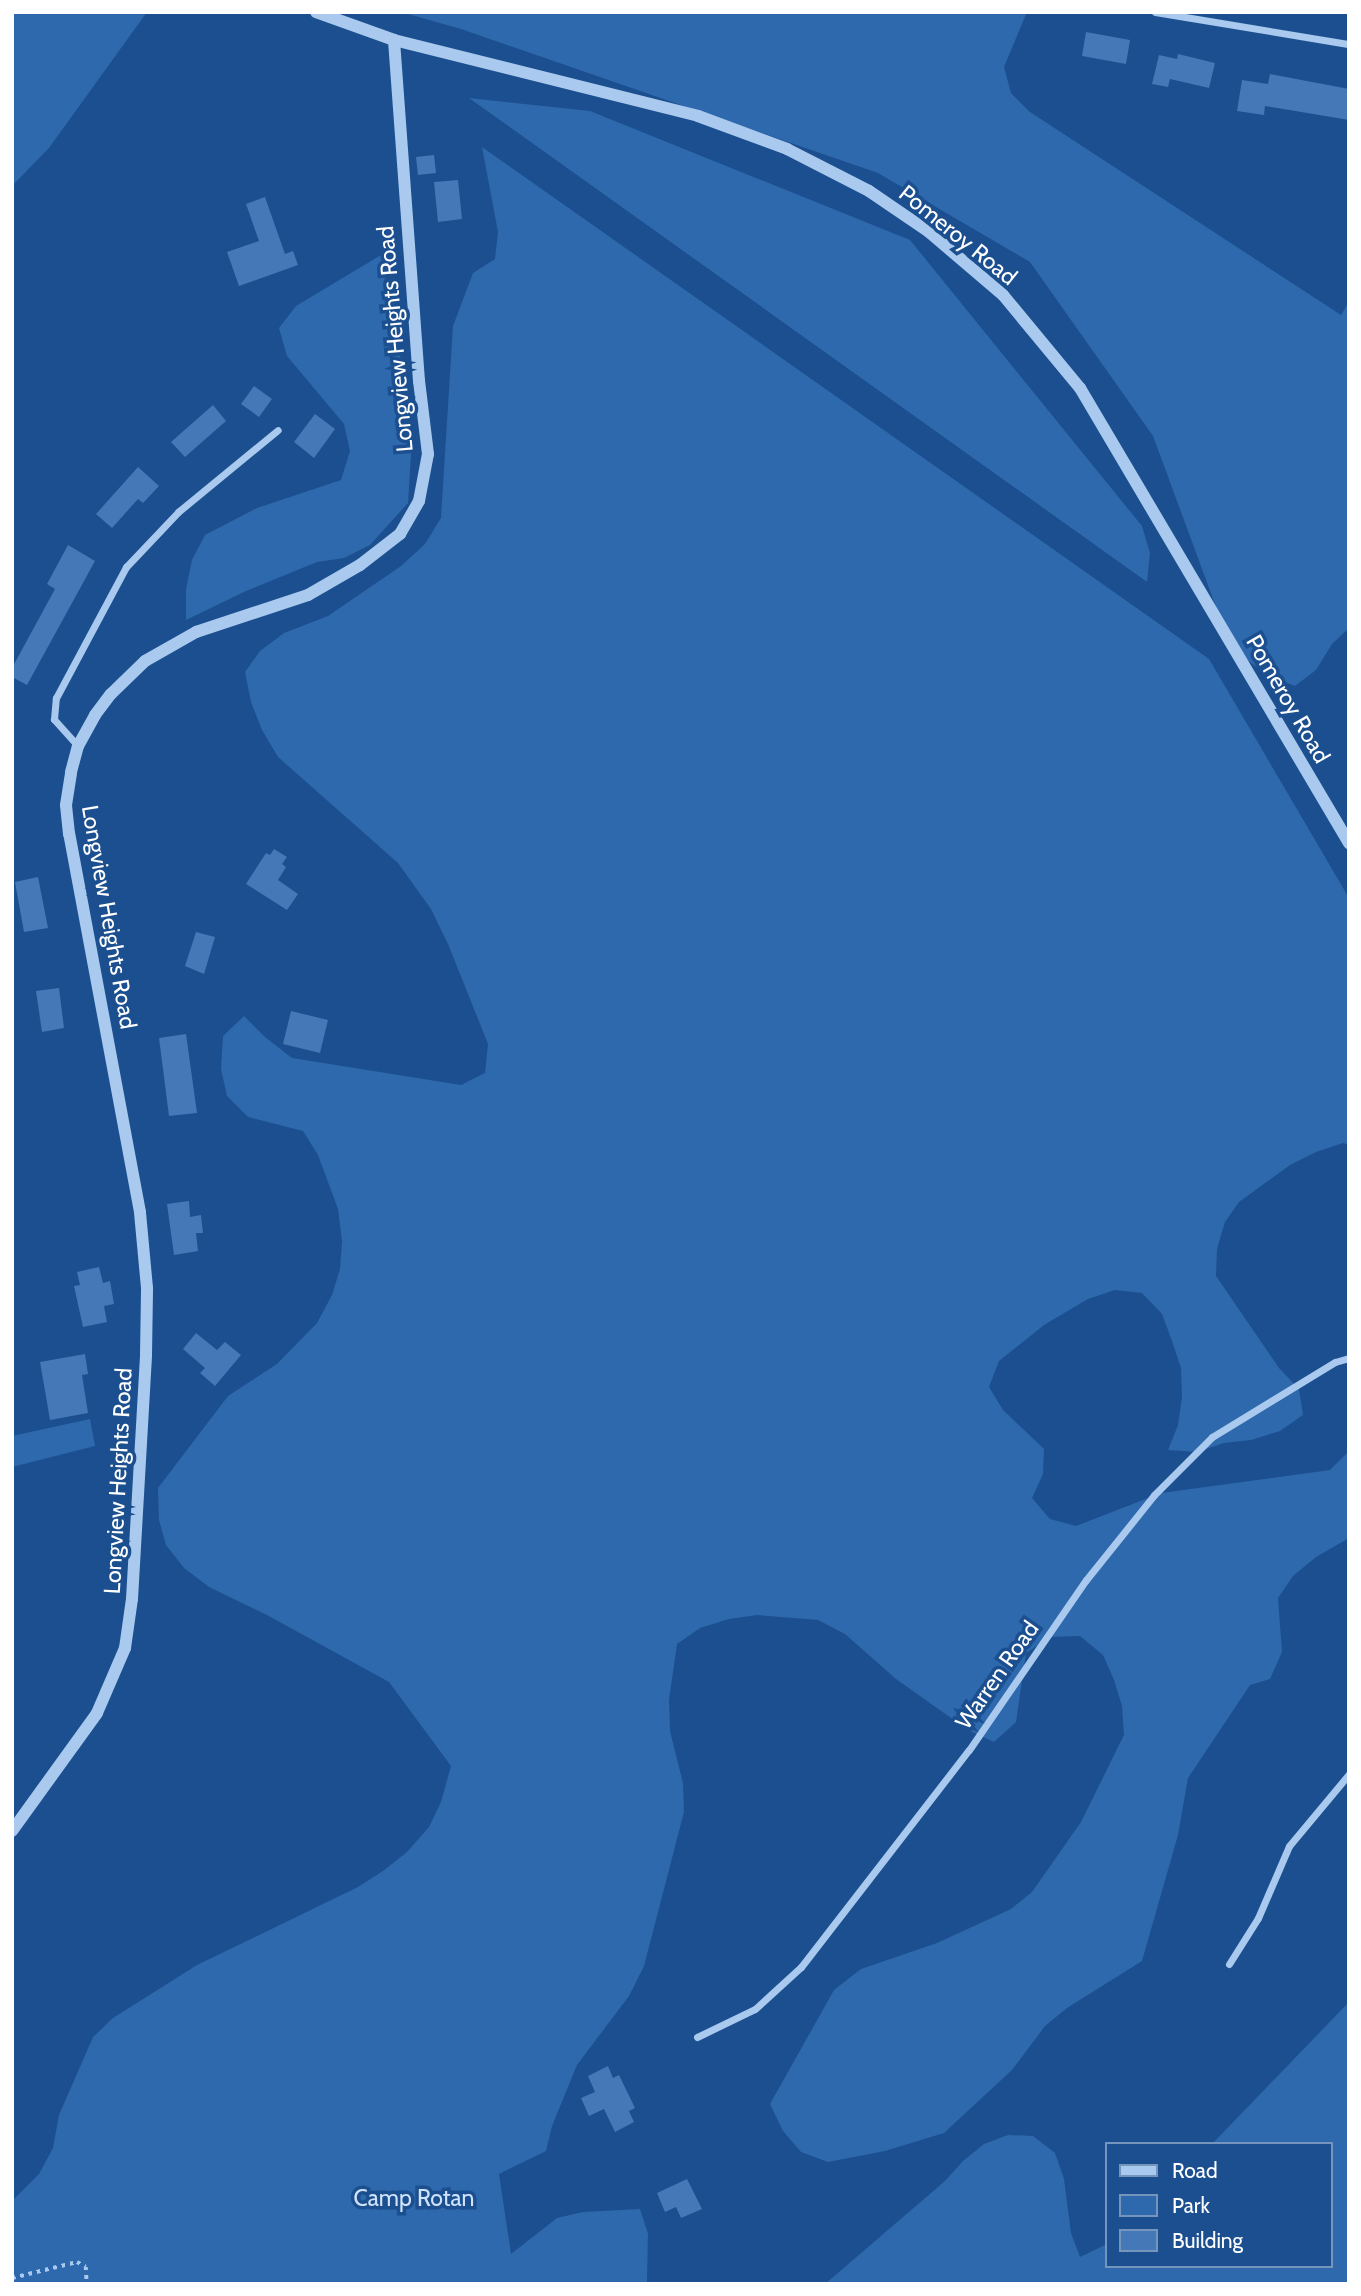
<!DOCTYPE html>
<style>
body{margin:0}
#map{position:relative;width:1361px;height:2296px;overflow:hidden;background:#1b4f8f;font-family:Cabin,sans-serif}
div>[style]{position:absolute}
.green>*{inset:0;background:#2e69ad}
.building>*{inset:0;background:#4478b7}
.path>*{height:3.5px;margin-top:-1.75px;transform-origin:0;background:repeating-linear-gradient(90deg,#a9c9ee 0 3.5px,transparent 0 8.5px)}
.minor>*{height:7px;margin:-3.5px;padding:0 3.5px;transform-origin:3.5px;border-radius:3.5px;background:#a9c9ee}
.tertiary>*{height:12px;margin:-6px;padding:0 6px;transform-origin:6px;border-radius:6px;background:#a9c9ee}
span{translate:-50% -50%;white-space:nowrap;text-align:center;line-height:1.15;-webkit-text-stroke:7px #1b4f8f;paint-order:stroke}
.street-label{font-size:23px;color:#fff}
.park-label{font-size:23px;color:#cfe3fa}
.frame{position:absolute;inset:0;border:14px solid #fff;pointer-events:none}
.legend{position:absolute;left:1105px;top:2142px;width:228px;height:126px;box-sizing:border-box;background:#1b4f8f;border:2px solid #7695bc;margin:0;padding:9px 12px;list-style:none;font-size:21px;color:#fff}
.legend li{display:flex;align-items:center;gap:14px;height:35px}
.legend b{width:35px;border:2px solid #7695bc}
</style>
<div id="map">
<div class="green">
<div style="clip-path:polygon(12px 12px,147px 12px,49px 148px,12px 186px)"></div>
<div style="clip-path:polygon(401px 12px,1027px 12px,1004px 67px,1011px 93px,1030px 112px,1341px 315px,1349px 302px,1349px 628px,1332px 644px,1316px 670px,1295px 686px,1269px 676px,1243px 657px,1226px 634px,1153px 436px,1030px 262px,878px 173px,461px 29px)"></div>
<div style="clip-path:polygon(469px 98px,590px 111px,910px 240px,1142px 526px,1150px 553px,1147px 582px)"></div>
<div style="clip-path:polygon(482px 147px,1209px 659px,1349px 898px,1349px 1145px,1343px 1143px,1316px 1152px,1290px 1165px,1239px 1202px,1225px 1222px,1217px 1249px,1216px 1276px,1279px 1368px,1299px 1389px,1303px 1415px,1280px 1431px,1251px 1440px,1224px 1443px,1197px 1452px,1168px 1450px,1178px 1425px,1182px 1397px,1181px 1368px,1172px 1341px,1162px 1314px,1142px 1293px,1115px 1290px,1088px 1299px,1044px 1325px,999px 1361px,989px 1387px,1003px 1410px,1044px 1449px,1043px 1474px,1032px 1498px,1050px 1519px,1076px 1526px,1161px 1493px,1330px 1470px,1349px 1451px,1349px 1538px,1316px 1557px,1293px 1576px,1278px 1598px,1282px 1652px,1270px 1679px,1250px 1685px,1188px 1778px,1178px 1835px,1142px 1961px,1067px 2008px,1045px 2026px,1012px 2070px,944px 2133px,885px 2151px,828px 2162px,801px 2152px,783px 2131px,770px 2104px,834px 1990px,861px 1969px,937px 1943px,1011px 1909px,1032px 1892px,1081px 1822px,1124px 1735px,1122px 1706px,1114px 1680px,1103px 1655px,1080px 1636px,1051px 1637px,1026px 1653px,1016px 1722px,994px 1742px,968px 1730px,896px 1679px,845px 1634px,818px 1620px,757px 1615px,729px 1619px,700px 1628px,677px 1644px,669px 1700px,670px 1731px,683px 1783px,684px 1812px,644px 1966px,629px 1996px,577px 2065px,552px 2126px,546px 2151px,499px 2174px,511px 2254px,557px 2218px,583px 2212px,640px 2209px,648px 2234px,647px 2284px,12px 2284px,12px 2201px,39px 2174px,53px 2148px,59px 2115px,93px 2037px,113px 2018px,197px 1965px,358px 1887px,383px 1871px,407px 1852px,429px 1827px,441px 1802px,451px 1766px,389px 1682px,267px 1615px,209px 1587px,184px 1568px,166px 1545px,159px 1520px,158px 1488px,228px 1396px,277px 1364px,317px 1323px,332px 1295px,340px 1269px,342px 1241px,338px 1209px,318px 1155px,303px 1131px,248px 1117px,227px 1096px,221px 1069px,223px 1036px,244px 1016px,265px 1037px,292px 1058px,461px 1085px,485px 1073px,488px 1044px,448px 944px,431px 909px,398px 863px,278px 757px,262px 730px,251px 702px,245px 672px,260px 651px,284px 633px,328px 616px,401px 566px,425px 544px,441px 518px,453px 326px,473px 273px,495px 259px,498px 232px)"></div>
<div style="clip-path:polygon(381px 255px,413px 424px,408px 503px,370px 545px,344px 558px,317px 562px,246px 591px,186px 620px,186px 589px,192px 560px,205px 535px,257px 508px,341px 480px,350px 451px,344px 424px,287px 356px,279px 328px,296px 306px)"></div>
<div style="clip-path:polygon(90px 1419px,95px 1446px,12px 1467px,12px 1436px)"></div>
<div style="clip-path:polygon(1349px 2002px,1349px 2284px,825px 2284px,945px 2181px,963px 2161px,984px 2144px,1008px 2135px,1033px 2136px,1055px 2153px,1064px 2179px,1071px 2233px,1080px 2257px,1107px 2244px,1107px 2266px,1331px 2266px,1331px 2144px,1212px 2144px)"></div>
</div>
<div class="building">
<div style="clip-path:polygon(1086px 32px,1130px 40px,1126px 64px,1082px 56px)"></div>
<div style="clip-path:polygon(1178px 54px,1215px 63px,1209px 88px,1170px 79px,1168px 87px,1152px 84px,1159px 55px,1177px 59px)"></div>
<div style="clip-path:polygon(1270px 74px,1349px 89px,1349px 120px,1265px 106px,1264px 115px,1237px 111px,1242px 80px,1268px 84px)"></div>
<div style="clip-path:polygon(434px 155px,436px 173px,418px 175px,416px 157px)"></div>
<div style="clip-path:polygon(458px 180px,462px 219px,438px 222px,434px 182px)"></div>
<div style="clip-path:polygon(265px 197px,285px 254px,293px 251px,298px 265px,239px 286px,227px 252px,259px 241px,246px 204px)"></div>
<div style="clip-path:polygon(254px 386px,272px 399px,259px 417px,241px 404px)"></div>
<div style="clip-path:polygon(213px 405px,226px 421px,185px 457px,171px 442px)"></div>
<div style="clip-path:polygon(315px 414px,335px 429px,314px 458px,294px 442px)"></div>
<div style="clip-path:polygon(138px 467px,159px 486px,143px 503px,138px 499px,112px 528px,96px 514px)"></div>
<div style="clip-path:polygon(68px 545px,95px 561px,27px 685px,12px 677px,12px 668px,55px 589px,47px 584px)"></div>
<div style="clip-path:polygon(274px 849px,287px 857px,282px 864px,286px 867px,278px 880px,298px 894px,287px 910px,246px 884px,266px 853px,270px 855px)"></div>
<div style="clip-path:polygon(38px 877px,48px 928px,24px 932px,15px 882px)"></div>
<div style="clip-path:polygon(196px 932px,215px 937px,204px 974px,185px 966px)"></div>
<div style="clip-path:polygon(59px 988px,64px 1028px,42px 1032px,36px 991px)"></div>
<div style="clip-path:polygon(291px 1011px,328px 1020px,320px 1053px,283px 1044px)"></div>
<div style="clip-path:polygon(186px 1034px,197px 1113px,169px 1116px,159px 1038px)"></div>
<div style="clip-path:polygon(189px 1201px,190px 1217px,201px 1215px,203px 1233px,196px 1233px,198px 1251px,174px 1255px,167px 1204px)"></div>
<div style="clip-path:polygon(99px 1267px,103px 1283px,110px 1281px,114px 1304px,104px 1306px,107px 1322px,83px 1327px,74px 1286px,80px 1285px,77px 1272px)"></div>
<div style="clip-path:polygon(196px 1333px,217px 1350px,225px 1342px,241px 1355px,215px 1386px,200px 1373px,205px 1368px,183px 1349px)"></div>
<div style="clip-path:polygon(85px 1354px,88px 1374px,82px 1375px,88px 1413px,50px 1420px,40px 1362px)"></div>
<div style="clip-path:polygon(608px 2066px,613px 2078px,619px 2075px,635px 2108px,629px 2111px,634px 2122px,615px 2132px,604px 2109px,589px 2116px,581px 2098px,595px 2092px,588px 2076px)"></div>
<div style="clip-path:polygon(687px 2179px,702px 2209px,681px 2218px,676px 2207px,665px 2212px,657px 2193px)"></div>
</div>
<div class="path">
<div style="left:12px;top:2278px;width:67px;rotate:-13.8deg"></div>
<div style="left:77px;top:2262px;width:10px;rotate:29deg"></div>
<div style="left:86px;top:2267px;width:17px;rotate:87deg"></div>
</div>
<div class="minor">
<div style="left:1155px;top:12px;width:197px;rotate:9.4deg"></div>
<div style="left:78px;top:746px;width:36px;rotate:-132deg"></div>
<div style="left:54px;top:719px;width:21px;rotate:-85deg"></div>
<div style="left:56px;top:698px;width:149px;rotate:-61.9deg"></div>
<div style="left:126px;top:567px;width:76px;rotate:-46.6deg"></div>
<div style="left:178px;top:512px;width:129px;rotate:-39.4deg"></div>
<div style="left:1229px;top:1964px;width:54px;rotate:-57.8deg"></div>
<div style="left:1258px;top:1918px;width:78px;rotate:-66.7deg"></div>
<div style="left:1289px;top:1846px;width:94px;rotate:-50.2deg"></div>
<div style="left:697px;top:2037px;width:64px;rotate:-25.8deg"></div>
<div style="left:755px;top:2009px;width:62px;rotate:-42.4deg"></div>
<div style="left:801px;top:1967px;width:274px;rotate:-52.3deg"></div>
<div style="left:969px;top:1750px;width:206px;rotate:-55.5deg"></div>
<div style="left:1086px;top:1580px;width:109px;rotate:-51.3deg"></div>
<div style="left:1154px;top:1495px;width:82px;rotate:-45deg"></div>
<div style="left:1212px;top:1437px;width:144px;rotate:-31.4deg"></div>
<div style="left:1335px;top:1362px;width:15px;rotate:-16deg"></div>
</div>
<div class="tertiary">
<div style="left:316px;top:12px;width:83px;rotate:19.7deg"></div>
<div style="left:394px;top:40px;width:313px;rotate:14deg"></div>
<div style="left:698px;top:116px;width:95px;rotate:20.3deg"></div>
<div style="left:787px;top:149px;width:92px;rotate:27.1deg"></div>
<div style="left:869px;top:191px;width:73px;rotate:34.3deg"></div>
<div style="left:929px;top:232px;width:97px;rotate:40.4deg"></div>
<div style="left:1003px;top:295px;width:121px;rotate:50.4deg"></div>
<div style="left:1080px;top:388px;width:529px;rotate:59.41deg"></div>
<div style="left:12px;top:1831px;width:145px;rotate:-54.2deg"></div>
<div style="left:97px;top:1713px;width:71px;rotate:-66.7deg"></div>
<div style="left:125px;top:1648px;width:49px;rotate:-81.9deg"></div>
<div style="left:132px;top:1599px;width:244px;rotate:-86.7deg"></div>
<div style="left:146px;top:1355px;width:67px;rotate:-89.1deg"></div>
<div style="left:147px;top:1288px;width:76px;rotate:-95.3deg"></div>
<div style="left:140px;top:1212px;width:385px;rotate:-100.6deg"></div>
<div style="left:69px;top:834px;width:29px;rotate:-96deg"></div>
<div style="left:66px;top:805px;width:33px;rotate:-81deg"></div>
<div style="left:71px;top:772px;width:27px;rotate:-75deg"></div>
<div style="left:78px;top:746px;width:35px;rotate:-61deg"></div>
<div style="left:95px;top:715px;width:26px;rotate:-53deg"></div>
<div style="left:111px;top:694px;width:47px;rotate:-44.1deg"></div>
<div style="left:145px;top:661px;width:59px;rotate:-29.6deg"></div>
<div style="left:196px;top:632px;width:118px;rotate:-18.3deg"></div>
<div style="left:308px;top:595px;width:60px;rotate:-30deg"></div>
<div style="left:360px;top:565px;width:51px;rotate:-37.8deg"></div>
<div style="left:400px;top:534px;width:38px;rotate:-60deg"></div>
<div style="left:419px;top:501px;width:48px;rotate:-79.2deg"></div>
<div style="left:428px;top:454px;width:74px;rotate:-97deg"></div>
<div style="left:419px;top:381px;width:342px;rotate:-94.2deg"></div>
</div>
<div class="street-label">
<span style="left:958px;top:235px;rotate:39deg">Pomeroy Road</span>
<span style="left:395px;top:339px;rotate:-95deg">Longview Heights Road</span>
<span style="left:1288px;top:699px;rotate:60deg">Pomeroy Road</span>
<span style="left:109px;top:917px;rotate:80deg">Longview Heights Road</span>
<span style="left:118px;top:1481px;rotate:-87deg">Longview Heights Road</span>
<span style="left:997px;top:1675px;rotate:-55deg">Warren Road</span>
</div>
<div class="park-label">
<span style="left:414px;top:2198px">Camp Rotan</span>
</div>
<div class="frame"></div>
<ul class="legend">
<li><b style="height:9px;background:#a9c9ee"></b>Road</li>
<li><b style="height:19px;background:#2e69ad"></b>Park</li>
<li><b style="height:19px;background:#4478b7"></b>Building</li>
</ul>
</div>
